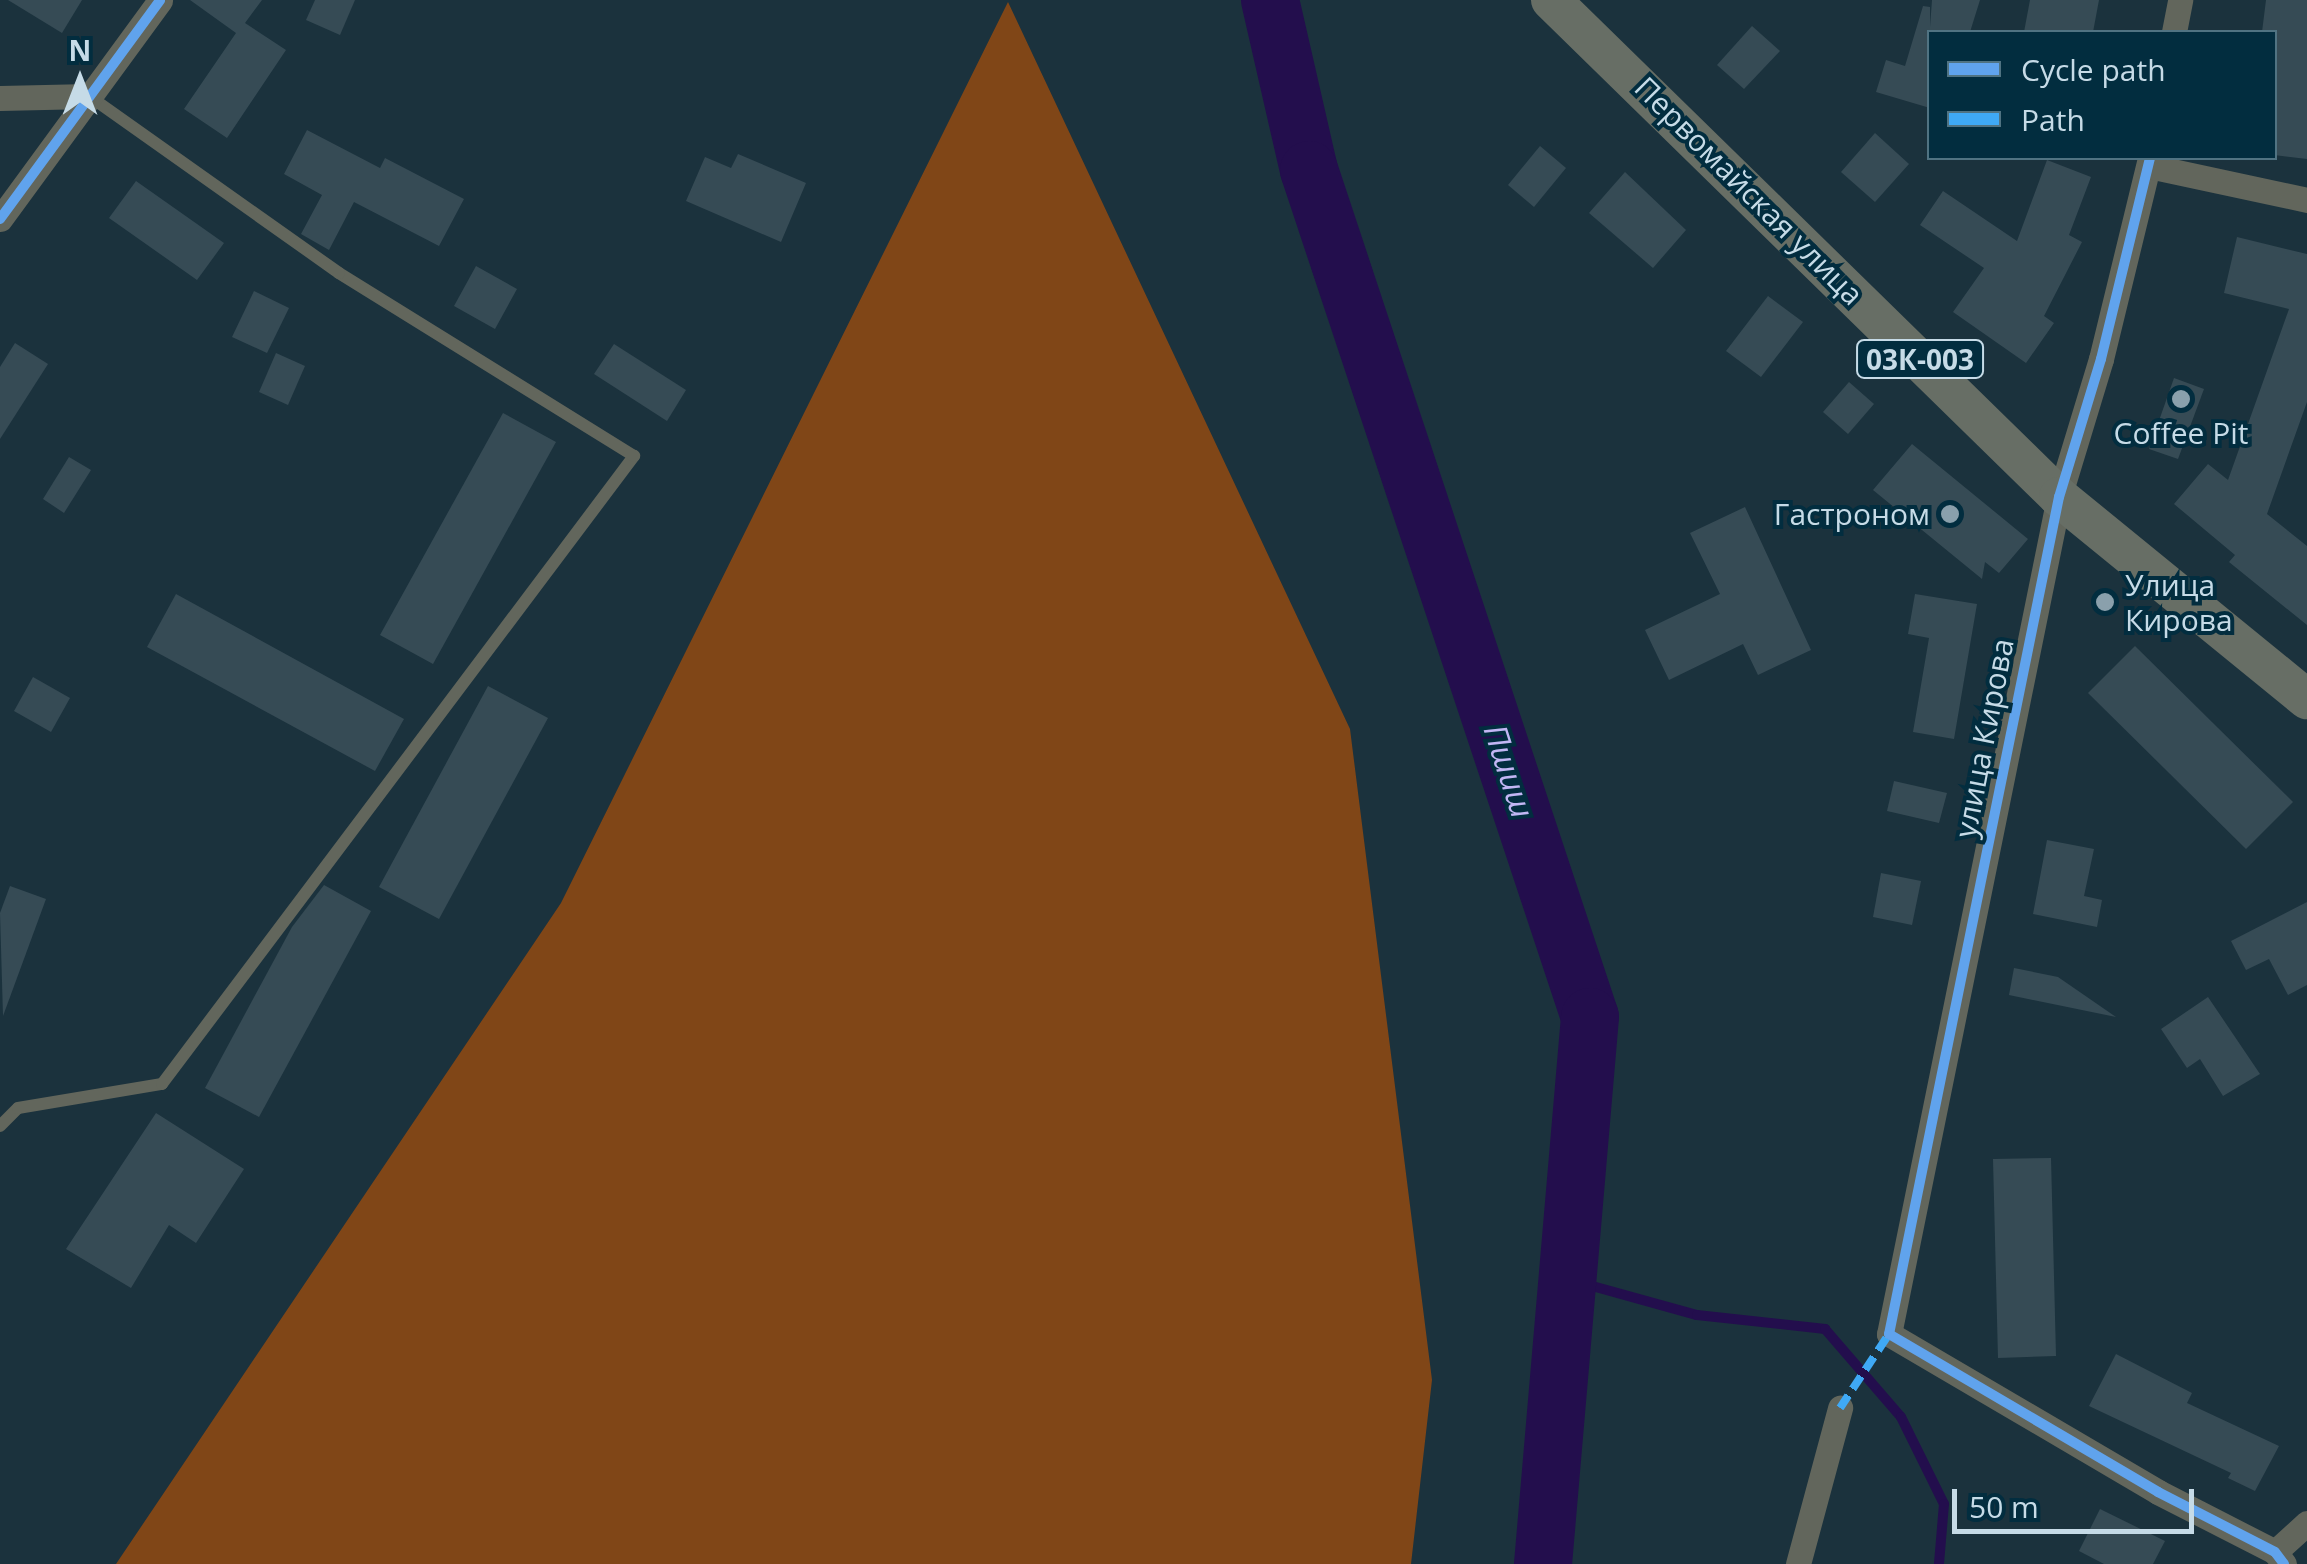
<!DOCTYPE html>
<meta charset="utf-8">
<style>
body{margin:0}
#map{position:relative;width:2307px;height:1564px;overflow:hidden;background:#1b323d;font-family:"Open Sans",sans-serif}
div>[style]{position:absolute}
.forest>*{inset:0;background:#804617}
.stream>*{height:10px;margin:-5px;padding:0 5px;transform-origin:5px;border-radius:5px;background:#230e4d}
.river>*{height:58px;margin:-29px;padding:0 29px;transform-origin:29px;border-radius:29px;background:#230e4d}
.building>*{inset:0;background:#364b55}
.lane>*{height:12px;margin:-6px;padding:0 6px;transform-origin:6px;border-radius:6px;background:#62665c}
.street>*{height:25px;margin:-12.5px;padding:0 12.5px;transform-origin:12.5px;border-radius:12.5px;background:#62665c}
.primary>*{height:40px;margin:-20px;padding:0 20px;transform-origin:20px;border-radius:20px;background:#676e65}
.quiet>*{height:8px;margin-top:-4px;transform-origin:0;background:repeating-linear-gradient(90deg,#3fa9f5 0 15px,transparent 0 23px)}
.cycleway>*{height:10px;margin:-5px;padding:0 5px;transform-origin:5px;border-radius:5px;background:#60a3ed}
.dots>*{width:28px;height:28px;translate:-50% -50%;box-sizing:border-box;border:5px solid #022d3f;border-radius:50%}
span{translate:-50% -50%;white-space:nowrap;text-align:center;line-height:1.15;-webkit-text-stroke:8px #022d3f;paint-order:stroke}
.shield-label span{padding:2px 8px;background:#022d3f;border:2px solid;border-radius:8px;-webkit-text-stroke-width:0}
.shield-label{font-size:28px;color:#c6dbe7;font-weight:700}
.street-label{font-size:30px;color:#c6dbe7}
.poi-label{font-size:30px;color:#c6dbe7}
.right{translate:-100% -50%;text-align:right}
.left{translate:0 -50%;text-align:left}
.water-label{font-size:32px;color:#c2b6f4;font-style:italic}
.legend{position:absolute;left:1927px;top:30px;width:350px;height:130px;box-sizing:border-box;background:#022d3f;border:2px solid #507382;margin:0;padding:12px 18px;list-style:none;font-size:30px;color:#c6dbe7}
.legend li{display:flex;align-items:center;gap:20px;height:50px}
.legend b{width:50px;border:2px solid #507382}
.north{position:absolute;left:30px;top:30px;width:100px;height:100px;-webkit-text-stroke:8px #022d3f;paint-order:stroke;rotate:0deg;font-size:28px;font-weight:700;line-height:40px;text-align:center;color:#c6dbe7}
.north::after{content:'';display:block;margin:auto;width:35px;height:45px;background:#c6dbe7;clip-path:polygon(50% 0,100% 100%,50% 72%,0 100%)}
.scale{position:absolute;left:1952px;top:1489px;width:242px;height:45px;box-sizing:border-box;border:5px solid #c6dbe7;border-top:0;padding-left:12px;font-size:30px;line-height:35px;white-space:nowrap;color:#c6dbe7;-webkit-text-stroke:8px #022d3f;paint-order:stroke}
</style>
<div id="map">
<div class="forest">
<div style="clip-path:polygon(1008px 2px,1350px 729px,1432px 1380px,1411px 1564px,116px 1564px,561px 903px)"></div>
</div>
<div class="stream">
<div style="left:1567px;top:1279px;width:135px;rotate:15.5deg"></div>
<div style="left:1697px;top:1315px;width:129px;rotate:6.2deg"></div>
<div style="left:1825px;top:1329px;width:116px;rotate:49.2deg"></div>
<div style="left:1901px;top:1417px;width:97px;rotate:63.7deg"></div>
<div style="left:1944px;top:1504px;width:60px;rotate:94.8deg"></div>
</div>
<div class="river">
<div style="left:1270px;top:0;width:174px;rotate:77.1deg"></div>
<div style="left:1309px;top:170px;width:892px;rotate:71.65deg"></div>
<div style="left:1590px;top:1017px;width:549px;rotate:94.91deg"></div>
</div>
<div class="building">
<div style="clip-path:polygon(8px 0,82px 0,62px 33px)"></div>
<div style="clip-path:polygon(190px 0,262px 0,245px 23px,286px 50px,227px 138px,184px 109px,236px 33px)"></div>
<div style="clip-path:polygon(315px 0,355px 0,340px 35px,306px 20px)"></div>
<div style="clip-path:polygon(1932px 0,1980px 0,1970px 32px,1930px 32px,1930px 108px,1876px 92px,1886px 60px,1905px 66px,1923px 6px,1930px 7px,1930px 27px)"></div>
<div style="clip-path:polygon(2030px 0,2099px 0,2093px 32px,2024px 32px)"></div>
<div style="clip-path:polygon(2266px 0,2307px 0,2307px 159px,2274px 155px,2274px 32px,2262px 32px)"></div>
<div style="clip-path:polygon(1752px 26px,1780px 51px,1744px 89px,1717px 65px)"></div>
<div style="clip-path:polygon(307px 130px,380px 168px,385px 158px,464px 199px,439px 246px,354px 202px,329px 250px,301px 234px,322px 195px,284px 174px)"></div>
<div style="clip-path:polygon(1875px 133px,1909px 164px,1875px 202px,1841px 172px)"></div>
<div style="clip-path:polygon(1540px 146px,1566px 168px,1534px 207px,1508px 185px)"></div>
<div style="clip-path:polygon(738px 154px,806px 183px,781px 242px,686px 201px,705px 157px,731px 168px)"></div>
<div style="clip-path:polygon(2047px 160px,2091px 177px,2069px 235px,2082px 242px,2044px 316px,2054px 323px,2026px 363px,1953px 312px,1984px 268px,1920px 225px,1943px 191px,2017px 241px)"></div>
<div style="clip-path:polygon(1625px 172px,1686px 230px,1653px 268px,1589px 213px)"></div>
<div style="clip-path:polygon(136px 181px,224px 243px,197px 280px,109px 218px)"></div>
<div style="clip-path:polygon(2237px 237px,2307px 254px,2307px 402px,2267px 514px,2307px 546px,2307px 625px,2229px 562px,2235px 555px,2174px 504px,2208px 464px,2228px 480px,2289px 309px,2224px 293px)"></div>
<div style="clip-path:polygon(476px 266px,517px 289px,495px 329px,454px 306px)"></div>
<div style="clip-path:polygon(254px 291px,289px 308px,267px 353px,232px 337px)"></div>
<div style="clip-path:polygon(1768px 296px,1803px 322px,1761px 377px,1726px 351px)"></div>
<div style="clip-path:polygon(15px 343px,48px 364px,0 439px,0 367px)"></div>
<div style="clip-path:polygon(614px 344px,686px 390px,667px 421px,594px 374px)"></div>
<div style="clip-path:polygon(276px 353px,305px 366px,288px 405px,259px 392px)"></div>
<div style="clip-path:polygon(2174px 378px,2204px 389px,2178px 459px,2149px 449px)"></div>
<div style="clip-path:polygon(1849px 382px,1874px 404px,1848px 434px,1823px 412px)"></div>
<div style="clip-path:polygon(503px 413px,556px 442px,433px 664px,380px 635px)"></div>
<div style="clip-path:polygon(1912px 444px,2028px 539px,1999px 573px,1985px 562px,1982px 579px,1873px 490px)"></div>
<div style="clip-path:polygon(69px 457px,91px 470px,64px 513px,43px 499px)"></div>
<div style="clip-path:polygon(1745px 507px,1811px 650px,1758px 675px,1743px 644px,1669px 680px,1645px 630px,1720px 594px,1690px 533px)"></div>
<div style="clip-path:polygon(176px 594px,404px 719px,375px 771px,147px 647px)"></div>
<div style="clip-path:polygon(1915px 594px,1977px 604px,1954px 739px,1913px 732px,1929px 638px,1908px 634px)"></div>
<div style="clip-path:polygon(2135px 646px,2293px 802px,2246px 849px,2088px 693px)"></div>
<div style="clip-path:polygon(33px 677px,70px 698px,51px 732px,14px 711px)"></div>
<div style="clip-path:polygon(488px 686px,548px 718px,439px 919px,379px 887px)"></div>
<div style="clip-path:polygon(1894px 781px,1947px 793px,1939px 823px,1887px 811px)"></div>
<div style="clip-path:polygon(2047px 840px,2094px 849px,2084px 896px,2102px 900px,2097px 927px,2033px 914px)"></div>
<div style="clip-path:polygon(1881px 873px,1921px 881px,1912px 925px,1873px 917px)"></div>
<div style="clip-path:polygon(324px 885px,371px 911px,259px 1117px,205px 1088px,292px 927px)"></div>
<div style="clip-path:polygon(10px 886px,46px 899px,3px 1016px,0 913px)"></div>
<div style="clip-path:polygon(2307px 902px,2307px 985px,2288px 995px,2269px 959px,2246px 970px,2231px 941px)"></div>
<div style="clip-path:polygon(2014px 968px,2058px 977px,2116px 1017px,2009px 995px)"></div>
<div style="clip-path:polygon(2208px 997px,2260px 1074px,2223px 1096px,2200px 1059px,2187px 1068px,2161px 1029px)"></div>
<div style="clip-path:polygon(156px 1113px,244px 1169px,196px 1243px,169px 1225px,131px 1288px,66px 1249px)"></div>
<div style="clip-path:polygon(2051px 1158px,2056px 1356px,1998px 1358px,1993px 1159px)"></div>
<div style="clip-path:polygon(2116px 1354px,2192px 1393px,2187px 1403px,2279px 1446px,2255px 1491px,2228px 1478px,2231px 1473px,2089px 1406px)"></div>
<div style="clip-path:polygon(2100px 1509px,2165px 1541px,2153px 1564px,2104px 1564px,2079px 1551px)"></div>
</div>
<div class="lane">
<div style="left:0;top:1126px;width:25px;rotate:-45deg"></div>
<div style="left:18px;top:1108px;width:146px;rotate:-9.5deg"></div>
<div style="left:162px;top:1084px;width:786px;rotate:-53.07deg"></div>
<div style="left:634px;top:456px;width:347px;rotate:-148.2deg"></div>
<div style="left:339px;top:273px;width:306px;rotate:-144.7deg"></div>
</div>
<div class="street">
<div style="left:2174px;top:32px;width:33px;rotate:-79deg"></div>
<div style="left:0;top:98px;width:89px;rotate:-1.3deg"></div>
<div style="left:2150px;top:158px;width:207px;rotate:103.7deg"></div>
<div style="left:2101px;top:359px;width:144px;rotate:106.9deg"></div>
<div style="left:2059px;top:497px;width:854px;rotate:101.48deg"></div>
<div style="left:1889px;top:1334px;width:312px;rotate:30.4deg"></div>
<div style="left:2158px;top:1492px;width:131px;rotate:27.1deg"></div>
<div style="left:2275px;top:1552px;width:15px;rotate:53deg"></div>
<div style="left:2149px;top:166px;width:162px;rotate:12.1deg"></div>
<div style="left:0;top:219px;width:271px;rotate:-53.8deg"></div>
<div style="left:2275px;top:1552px;width:43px;rotate:-42.2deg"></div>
<div style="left:1798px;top:1564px;width:162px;rotate:-74.9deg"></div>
</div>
<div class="primary">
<div style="left:1551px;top:0;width:711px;rotate:44.37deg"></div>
<div style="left:2059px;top:497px;width:320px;rotate:39.2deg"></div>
</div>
<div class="quiet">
<div style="left:1840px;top:1408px;width:89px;rotate:-56.5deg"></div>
</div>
<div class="cycleway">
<div style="left:2150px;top:158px;width:207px;rotate:103.7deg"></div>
<div style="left:2101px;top:359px;width:144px;rotate:106.9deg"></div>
<div style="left:2059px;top:497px;width:854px;rotate:101.48deg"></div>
<div style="left:1889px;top:1334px;width:312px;rotate:30.4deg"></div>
<div style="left:2158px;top:1492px;width:131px;rotate:27.1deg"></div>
<div style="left:2275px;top:1552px;width:15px;rotate:53deg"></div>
<div style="left:0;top:219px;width:271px;rotate:-53.8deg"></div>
</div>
<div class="dots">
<div style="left:2181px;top:399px;background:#8aa0ac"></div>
<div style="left:1950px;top:514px;background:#8aa0ac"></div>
<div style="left:2105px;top:602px;background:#8aa0ac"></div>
</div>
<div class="shield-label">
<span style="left:1920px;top:359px">03К-003</span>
</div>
<div class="street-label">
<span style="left:1749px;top:191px;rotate:45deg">Первомайская улица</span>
<span style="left:1984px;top:738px;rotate:-79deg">улица Кирова</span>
</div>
<div class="poi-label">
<span style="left:2181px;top:433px">Coffee Pit</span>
<span class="right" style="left:1930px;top:514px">Гастроном</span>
<span class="left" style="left:2125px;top:602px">Улица<br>Кирова</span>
</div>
<div class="water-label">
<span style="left:1509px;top:771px;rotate:72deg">Пшиш</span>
</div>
<ul class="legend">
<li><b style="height:12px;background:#60a3ed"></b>Cycle path</li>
<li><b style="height:12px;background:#3fa9f5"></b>Path</li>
</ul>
<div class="north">N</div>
<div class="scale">50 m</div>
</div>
